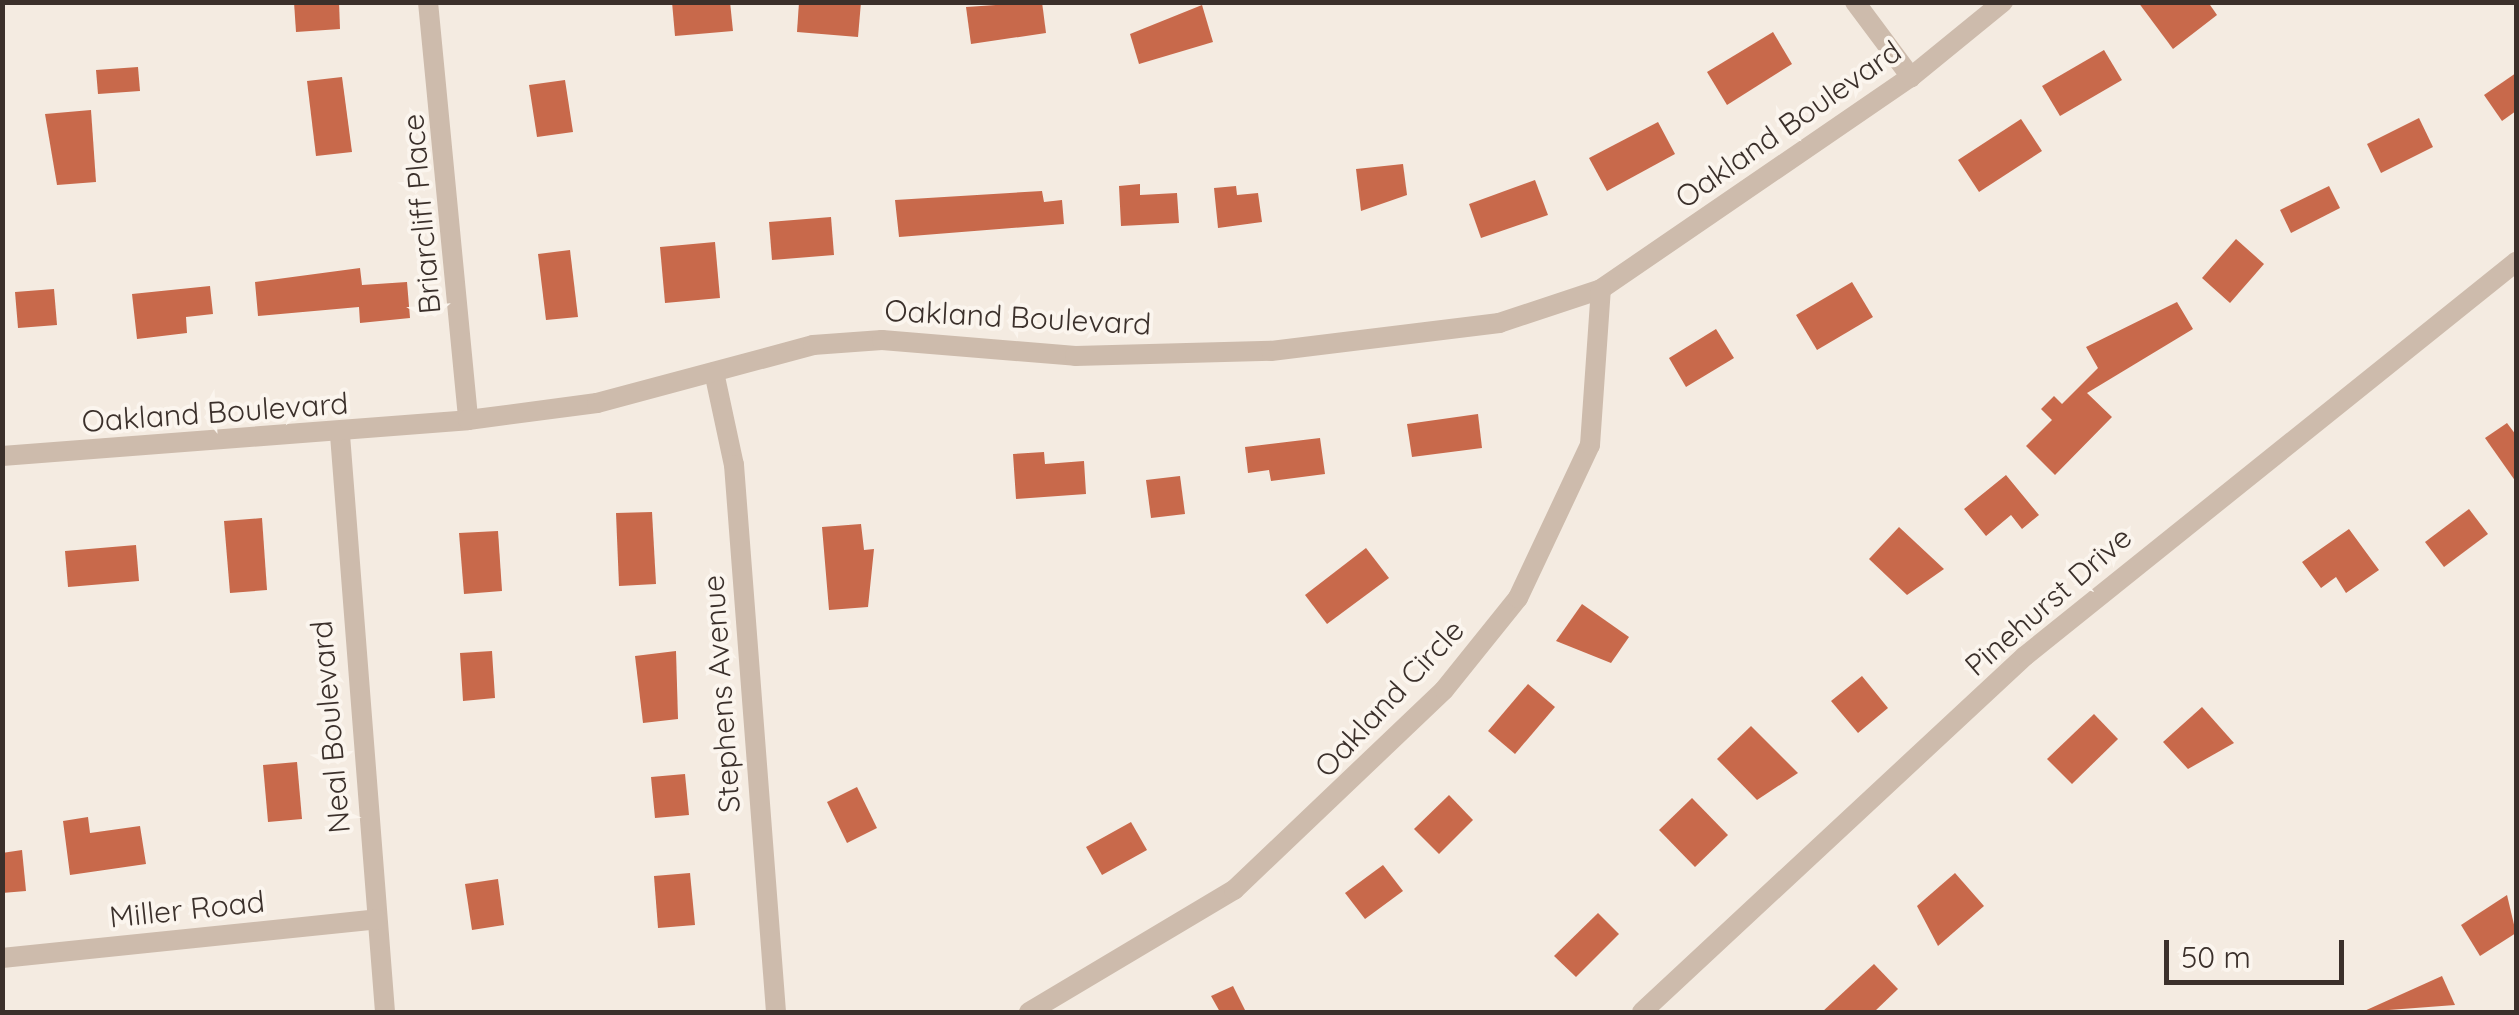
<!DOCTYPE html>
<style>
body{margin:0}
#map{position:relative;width:2519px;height:1015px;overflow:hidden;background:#f4ebe1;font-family:Quicksand,sans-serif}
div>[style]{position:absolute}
.building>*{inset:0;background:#c8694b}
.minor>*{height:20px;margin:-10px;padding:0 10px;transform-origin:10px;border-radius:10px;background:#cdbbac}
span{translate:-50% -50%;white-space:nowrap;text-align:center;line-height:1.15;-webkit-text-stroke:8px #fbf5ee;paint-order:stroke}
.street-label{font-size:30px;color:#3b302b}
.frame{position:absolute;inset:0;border:5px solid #3b302b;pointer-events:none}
.scale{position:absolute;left:2164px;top:940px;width:180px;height:45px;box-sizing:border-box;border:5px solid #3b302b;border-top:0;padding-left:12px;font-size:30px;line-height:35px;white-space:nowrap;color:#3b302b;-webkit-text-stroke:8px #fbf5ee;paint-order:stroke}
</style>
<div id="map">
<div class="building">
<div style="clip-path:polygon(294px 2px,339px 2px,340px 29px,296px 32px)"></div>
<div style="clip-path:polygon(672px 2px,730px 2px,733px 31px,675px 36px)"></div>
<div style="clip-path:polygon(799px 2px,861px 2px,858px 37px,797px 32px)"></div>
<div style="clip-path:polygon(1042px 2px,1046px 33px,971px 44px,966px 7px)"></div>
<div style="clip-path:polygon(2138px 2px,2208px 2px,2217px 15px,2173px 49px)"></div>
<div style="clip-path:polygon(1202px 5px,1213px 42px,1139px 64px,1130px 34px)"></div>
<div style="clip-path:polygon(1773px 32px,1792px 64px,1727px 105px,1707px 72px)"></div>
<div style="clip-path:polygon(2104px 50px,2122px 80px,2060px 116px,2042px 86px)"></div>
<div style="clip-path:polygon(138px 67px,140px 91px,98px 94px,96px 70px)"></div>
<div style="clip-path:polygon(2516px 73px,2516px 111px,2502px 121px,2484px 95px)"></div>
<div style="clip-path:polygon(342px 77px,352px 152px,316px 156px,307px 81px)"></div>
<div style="clip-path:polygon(565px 80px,573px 132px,537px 137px,529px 85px)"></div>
<div style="clip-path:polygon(91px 110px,96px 182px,57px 185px,45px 114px)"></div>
<div style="clip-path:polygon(2419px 118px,2433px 147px,2381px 173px,2367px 144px)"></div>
<div style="clip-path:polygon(2021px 119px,2042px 151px,1979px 192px,1958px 160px)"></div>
<div style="clip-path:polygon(1658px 122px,1675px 154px,1607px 191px,1589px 158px)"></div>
<div style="clip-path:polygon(1403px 164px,1407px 195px,1361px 211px,1356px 169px)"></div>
<div style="clip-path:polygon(1535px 180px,1548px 215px,1481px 238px,1469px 204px)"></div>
<div style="clip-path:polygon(1140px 184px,1140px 195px,1177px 193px,1179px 223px,1121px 226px,1119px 186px)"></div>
<div style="clip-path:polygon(1236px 186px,1237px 195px,1258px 193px,1262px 222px,1218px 228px,1214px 188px)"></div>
<div style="clip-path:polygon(2329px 186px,2340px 208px,2291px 233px,2280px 210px)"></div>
<div style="clip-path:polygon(1042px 191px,1044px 202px,1062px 200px,1064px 224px,899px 237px,895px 200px)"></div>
<div style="clip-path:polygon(831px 217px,834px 255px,772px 260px,769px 222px)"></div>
<div style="clip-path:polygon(2236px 239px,2264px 264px,2230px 303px,2202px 278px)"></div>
<div style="clip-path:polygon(715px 242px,720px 298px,665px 303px,660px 247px)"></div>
<div style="clip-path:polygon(570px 250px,578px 317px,546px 320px,538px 254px)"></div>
<div style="clip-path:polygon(360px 268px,362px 285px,407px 282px,410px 318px,360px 323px,359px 307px,258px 316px,255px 282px)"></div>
<div style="clip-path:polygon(1852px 282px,1873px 317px,1817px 350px,1796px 315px)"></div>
<div style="clip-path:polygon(210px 286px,213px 314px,186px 317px,187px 333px,137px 339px,132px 294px)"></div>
<div style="clip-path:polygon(54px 289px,57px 325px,18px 328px,15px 292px)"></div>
<div style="clip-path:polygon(2177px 302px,2193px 329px,2087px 393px,2112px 417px,2055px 475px,2026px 446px,2052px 420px,2041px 409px,2054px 396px,2062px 404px,2098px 368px,2086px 347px)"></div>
<div style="clip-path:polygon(1716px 329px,1734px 358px,1686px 387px,1669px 358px)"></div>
<div style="clip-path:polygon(1478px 414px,1482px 448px,1412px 457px,1407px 424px)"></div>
<div style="clip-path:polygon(2507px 423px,2516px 435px,2516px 482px,2485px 438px)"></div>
<div style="clip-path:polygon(1320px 438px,1325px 474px,1271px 481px,1269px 470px,1248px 473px,1245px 447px)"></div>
<div style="clip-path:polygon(1044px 452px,1045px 464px,1084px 461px,1086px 494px,1016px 499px,1013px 454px)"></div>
<div style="clip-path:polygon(2006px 475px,2039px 515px,2022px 529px,2011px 515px,1986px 536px,1964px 509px)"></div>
<div style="clip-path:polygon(1180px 476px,1185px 514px,1151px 518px,1146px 480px)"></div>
<div style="clip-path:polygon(2469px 509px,2488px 534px,2444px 567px,2425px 542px)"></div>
<div style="clip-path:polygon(652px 512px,656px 584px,619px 586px,616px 513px)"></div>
<div style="clip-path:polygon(262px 518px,267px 590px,230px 593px,224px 521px)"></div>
<div style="clip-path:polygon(861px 524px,864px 550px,874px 549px,868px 607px,829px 610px,822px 527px)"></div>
<div style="clip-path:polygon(1899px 527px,1944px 569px,1907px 595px,1869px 559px)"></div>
<div style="clip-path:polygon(2349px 529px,2379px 570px,2346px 593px,2336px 577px,2321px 588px,2302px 562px)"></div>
<div style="clip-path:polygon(498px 531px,502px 591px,464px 594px,459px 533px)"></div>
<div style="clip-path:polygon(136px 545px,139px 581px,68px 587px,65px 551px)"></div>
<div style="clip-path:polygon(1366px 548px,1389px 578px,1327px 624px,1305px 595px)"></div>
<div style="clip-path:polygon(1582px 604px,1629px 637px,1611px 663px,1556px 641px)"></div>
<div style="clip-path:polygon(492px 651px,495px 698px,463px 701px,460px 653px)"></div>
<div style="clip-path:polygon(676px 651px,678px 719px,643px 723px,635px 656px)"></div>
<div style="clip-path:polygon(1862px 676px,1888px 708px,1858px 733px,1831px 701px)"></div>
<div style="clip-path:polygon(1528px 684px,1555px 707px,1515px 754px,1488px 731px)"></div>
<div style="clip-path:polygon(2202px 707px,2234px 743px,2188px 769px,2163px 742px)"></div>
<div style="clip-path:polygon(2094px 714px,2118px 739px,2072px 784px,2047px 759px)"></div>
<div style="clip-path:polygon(1751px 726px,1798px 773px,1757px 800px,1717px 759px)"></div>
<div style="clip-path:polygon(297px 762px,302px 819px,268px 822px,263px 765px)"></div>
<div style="clip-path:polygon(685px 774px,689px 815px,655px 818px,651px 777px)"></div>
<div style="clip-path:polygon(857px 787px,877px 828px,847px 843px,827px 802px)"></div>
<div style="clip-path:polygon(1449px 795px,1473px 820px,1439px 854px,1414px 829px)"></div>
<div style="clip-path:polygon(1692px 798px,1728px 835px,1695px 867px,1659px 830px)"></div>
<div style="clip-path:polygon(88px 817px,90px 833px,140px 826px,146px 864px,70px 875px,63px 821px)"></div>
<div style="clip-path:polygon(1131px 822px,1147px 850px,1102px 875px,1086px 847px)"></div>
<div style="clip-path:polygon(22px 850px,26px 891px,2px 893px,2px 853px)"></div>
<div style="clip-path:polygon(1383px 865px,1403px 891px,1365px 919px,1345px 893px)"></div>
<div style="clip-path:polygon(690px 873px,695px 925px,658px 928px,654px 876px)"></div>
<div style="clip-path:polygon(1955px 873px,1984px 906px,1938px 946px,1917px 906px)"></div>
<div style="clip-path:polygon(498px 879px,504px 925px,472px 930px,465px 884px)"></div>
<div style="clip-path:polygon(2507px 895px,2516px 933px,2480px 956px,2461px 925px)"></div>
<div style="clip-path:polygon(1598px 913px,1619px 934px,1576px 977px,1554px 956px)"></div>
<div style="clip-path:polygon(1874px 964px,1898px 989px,1874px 1012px,1822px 1012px)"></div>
<div style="clip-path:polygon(2442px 976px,2455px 1005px,2362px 1012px)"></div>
<div style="clip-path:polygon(1233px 986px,1246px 1012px,1220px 1012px,1211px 996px)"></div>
</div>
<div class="minor">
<div style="left:428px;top:2px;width:420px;rotate:84.5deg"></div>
<div style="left:1855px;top:2px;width:94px;rotate:53.3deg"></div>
<div style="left:714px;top:372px;width:95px;rotate:77.9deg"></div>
<div style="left:734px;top:465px;width:549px;rotate:85.61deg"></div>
<div style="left:340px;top:435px;width:579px;rotate:85.54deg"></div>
<div style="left:2px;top:456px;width:467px;rotate:-4.4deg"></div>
<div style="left:468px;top:420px;width:130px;rotate:-7.5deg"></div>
<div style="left:597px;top:403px;width:224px;rotate:-15deg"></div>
<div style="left:813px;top:345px;width:69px;rotate:-4.1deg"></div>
<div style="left:882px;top:340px;width:194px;rotate:4.7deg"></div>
<div style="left:1075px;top:356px;width:196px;rotate:-1.5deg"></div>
<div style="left:1271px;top:351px;width:230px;rotate:-7deg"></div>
<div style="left:1499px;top:323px;width:108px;rotate:-18.4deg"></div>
<div style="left:1601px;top:289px;width:376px;rotate:-34.4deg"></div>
<div style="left:1911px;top:77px;width:119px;rotate:-39.2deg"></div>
<div style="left:2px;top:958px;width:377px;rotate:-5.9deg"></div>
<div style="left:1029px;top:1012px;width:239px;rotate:-30.8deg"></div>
<div style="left:1234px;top:890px;width:290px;rotate:-43.6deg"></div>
<div style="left:1444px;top:690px;width:118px;rotate:-51.2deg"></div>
<div style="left:1518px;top:598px;width:169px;rotate:-64.8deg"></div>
<div style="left:1590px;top:445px;width:156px;rotate:-86deg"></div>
<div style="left:1642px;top:1012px;width:523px;rotate:-42.91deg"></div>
<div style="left:2025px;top:656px;width:630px;rotate:-38.75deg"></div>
</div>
<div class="street-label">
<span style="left:1788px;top:124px;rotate:-35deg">Oakland Boulevard</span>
<span style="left:421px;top:214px;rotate:-95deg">Briarcliff Place</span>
<span style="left:1018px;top:317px;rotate:3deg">Oakland Boulevard</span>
<span style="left:215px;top:412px;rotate:-4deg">Oakland Boulevard</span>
<span style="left:2048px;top:601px;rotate:-41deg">Pinehurst Drive</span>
<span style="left:721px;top:694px;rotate:-94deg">Stephens Avenue</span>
<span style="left:1389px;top:698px;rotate:-47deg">Oakland Circle</span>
<span style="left:330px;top:727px;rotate:-95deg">Neal Boulevard</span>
<span style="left:187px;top:909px;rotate:-6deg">Miller Road</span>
</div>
<div class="frame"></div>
<div class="scale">50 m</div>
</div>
